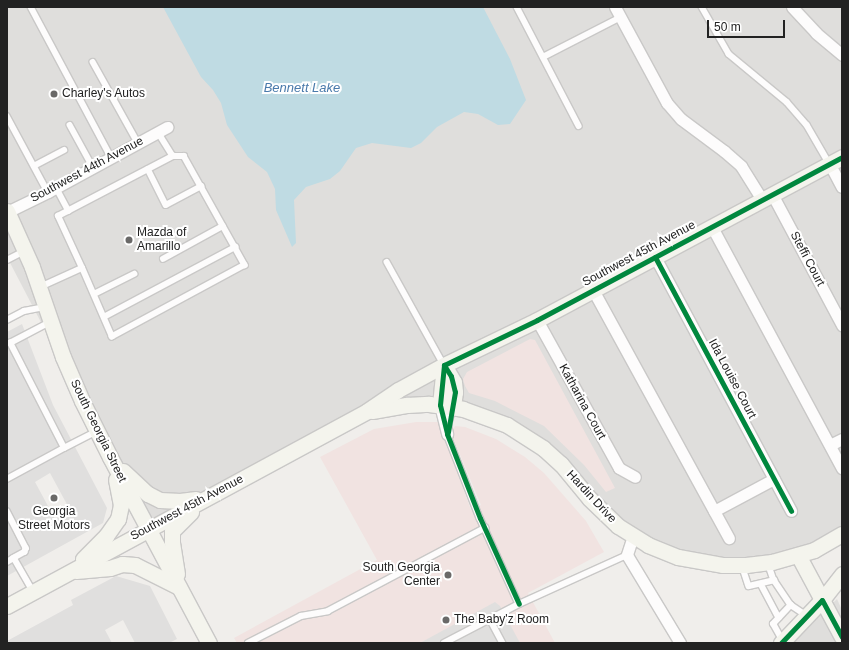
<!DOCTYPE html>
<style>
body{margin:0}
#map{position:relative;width:849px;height:650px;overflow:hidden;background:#f0eeeb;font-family:Arial,sans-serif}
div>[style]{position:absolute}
.residential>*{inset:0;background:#dfdedc}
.commercial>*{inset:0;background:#f1e3e1}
.parking>*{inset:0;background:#e0dfde}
.water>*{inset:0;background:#bfdbe3}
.roads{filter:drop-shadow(1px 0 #c9c8c7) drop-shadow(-1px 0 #c9c8c7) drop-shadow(0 1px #c9c8c7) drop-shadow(0 -1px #c9c8c7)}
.lane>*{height:5.5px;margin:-2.75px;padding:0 2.75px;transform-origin:2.75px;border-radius:2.75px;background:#fdfcfc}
.street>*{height:11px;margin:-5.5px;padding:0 5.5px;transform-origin:5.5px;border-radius:5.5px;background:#fdfcfc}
.secondary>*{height:15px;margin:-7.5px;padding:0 7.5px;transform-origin:7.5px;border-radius:7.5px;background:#f4f4ed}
.cycleway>*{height:5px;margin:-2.5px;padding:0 2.5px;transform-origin:2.5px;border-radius:2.5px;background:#00873e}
.dots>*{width:11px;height:11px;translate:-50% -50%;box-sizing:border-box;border:2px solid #fff;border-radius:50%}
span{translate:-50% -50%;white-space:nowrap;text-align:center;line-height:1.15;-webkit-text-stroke:4px #fff;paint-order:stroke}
.poi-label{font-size:12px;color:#222}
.left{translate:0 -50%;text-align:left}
.right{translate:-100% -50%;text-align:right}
.street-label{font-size:12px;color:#222}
.water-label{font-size:13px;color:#4a7aab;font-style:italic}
.frame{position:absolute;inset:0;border:8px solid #222;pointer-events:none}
.scale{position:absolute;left:707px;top:20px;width:78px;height:18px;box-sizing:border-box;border:2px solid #222;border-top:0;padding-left:5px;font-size:12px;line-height:14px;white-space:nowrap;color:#222;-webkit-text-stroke:3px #fff;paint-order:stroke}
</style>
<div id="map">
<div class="residential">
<div style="clip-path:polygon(7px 7px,842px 7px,842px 534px,772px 562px,699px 562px,633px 536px,507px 425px,463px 409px,367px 411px,148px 528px,7px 257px)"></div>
<div style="clip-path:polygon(837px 599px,842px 610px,842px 643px,792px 643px)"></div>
</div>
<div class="commercial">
<div style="clip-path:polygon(530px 339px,535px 340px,615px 488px,606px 492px,584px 465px,544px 426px,495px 401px,469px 393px,465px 386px,463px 379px,467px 372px)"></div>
<div style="clip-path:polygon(416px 422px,439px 422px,471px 510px,481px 505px,451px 433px,455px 426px,465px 427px,496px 439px,525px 457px,544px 473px,586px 521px,604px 552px,528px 593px,555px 643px,237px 643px,234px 638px,377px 560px,320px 457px,374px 429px)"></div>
</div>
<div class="parking">
<div style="clip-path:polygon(evenodd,22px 324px,53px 405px,107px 508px,103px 523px,7px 576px,7px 332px,22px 324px,50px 473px,70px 510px,55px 519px,35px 482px,50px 473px)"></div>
<div style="clip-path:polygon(116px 576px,150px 586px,177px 639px,169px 643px,135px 643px,123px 620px,105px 630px,112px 643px,7px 643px,7px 641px,73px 605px,71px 600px)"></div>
<div style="clip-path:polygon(495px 602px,500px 606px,520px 643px,420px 643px)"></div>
</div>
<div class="water">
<div style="clip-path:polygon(163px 7px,483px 7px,510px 59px,526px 100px,510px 124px,498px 125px,478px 114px,464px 112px,437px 127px,421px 143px,411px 148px,372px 143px,356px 148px,340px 171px,330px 179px,306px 187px,294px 200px,296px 243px,292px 247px,276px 210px,275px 189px,267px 172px,248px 157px,227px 125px,221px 103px,213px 90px,201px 77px)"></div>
</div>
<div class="roads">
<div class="lane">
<div style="left:31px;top:7px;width:170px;rotate:61.9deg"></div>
<div style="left:517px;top:7px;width:134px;rotate:62.5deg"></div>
<div style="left:702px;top:7px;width:54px;rotate:60.1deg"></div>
<div style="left:729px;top:54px;width:75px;rotate:39.6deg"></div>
<div style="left:787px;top:102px;width:30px;rotate:49deg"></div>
<div style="left:807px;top:125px;width:44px;rotate:59.9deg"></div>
<div style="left:543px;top:57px;width:88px;rotate:-27.1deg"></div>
<div style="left:93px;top:62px;width:93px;rotate:60.9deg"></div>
<div style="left:7px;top:116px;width:86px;rotate:61.7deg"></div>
<div style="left:70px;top:125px;width:48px;rotate:61.3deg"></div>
<div style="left:158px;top:132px;width:28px;rotate:58deg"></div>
<div style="left:34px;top:166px;width:34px;rotate:-28deg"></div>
<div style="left:148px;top:169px;width:40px;rotate:63.4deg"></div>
<div style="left:166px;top:205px;width:40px;rotate:-28deg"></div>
<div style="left:56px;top:187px;width:27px;rotate:62deg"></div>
<div style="left:163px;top:259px;width:68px;rotate:-28.8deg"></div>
<div style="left:7px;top:260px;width:20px;rotate:-27deg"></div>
<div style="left:387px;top:262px;width:115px;rotate:61deg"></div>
<div style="left:40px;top:287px;width:46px;rotate:-24.3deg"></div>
<div style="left:82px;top:268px;width:57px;rotate:-114.8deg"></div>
<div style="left:58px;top:216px;width:130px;rotate:-27.6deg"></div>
<div style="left:173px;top:156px;width:11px"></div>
<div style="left:184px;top:156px;width:125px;rotate:60.8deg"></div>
<div style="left:245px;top:265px;width:151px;rotate:151.6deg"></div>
<div style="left:112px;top:337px;width:75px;rotate:-113.5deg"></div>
<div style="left:94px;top:294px;width:45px;rotate:-26.6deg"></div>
<div style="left:104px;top:317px;width:149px;rotate:-28.1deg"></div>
<div style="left:7px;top:320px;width:19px;rotate:-28deg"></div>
<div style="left:24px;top:311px;width:20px;rotate:-11deg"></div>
<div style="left:453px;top:407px;width:28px;rotate:103deg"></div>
<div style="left:447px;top:434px;width:90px;rotate:68.6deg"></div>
<div style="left:480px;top:518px;width:94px;rotate:65.6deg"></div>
<div style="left:64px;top:448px;width:36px;rotate:-27deg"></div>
<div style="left:7px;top:479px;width:65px;rotate:-28.5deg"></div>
<div style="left:64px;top:448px;width:118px;rotate:-117.2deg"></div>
<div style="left:10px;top:343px;width:45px;rotate:-27.7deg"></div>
<div style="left:7px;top:511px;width:42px;rotate:62.8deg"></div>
<div style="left:26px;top:548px;width:4px;rotate:104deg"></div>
<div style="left:25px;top:552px;width:13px;rotate:151deg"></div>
<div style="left:14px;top:558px;width:38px;rotate:60deg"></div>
<div style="left:7px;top:562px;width:8px;rotate:-30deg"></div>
<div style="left:768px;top:563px;width:18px;rotate:71deg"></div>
<div style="left:742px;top:565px;width:22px;rotate:72deg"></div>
<div style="left:749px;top:586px;width:26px;rotate:-13deg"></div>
<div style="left:774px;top:580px;width:30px;rotate:56deg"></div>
<div style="left:761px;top:584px;width:38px;rotate:62deg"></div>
<div style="left:490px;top:619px;width:27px;rotate:62deg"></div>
<div style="left:782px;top:640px;width:18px;rotate:-119deg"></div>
<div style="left:773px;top:624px;width:26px;rotate:-47deg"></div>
<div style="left:791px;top:605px;width:18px;rotate:34deg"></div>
<div style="left:248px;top:643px;width:59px;rotate:-27deg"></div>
<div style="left:301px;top:616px;width:27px;rotate:-10deg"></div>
<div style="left:328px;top:611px;width:178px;rotate:-27.9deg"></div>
<div style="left:444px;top:643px;width:85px;rotate:-27.5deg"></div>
<div style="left:519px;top:604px;width:119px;rotate:-24.4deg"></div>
</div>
<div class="street">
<div style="left:615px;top:7px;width:109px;rotate:61.6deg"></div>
<div style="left:667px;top:103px;width:21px;rotate:49deg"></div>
<div style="left:681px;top:119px;width:54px;rotate:36.7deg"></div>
<div style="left:724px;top:151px;width:23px;rotate:41deg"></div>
<div style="left:741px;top:166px;width:40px;rotate:58deg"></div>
<div style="left:792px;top:7px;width:35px;rotate:47deg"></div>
<div style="left:816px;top:33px;width:34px;rotate:40deg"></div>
<div style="left:829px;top:163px;width:27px;rotate:62deg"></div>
<div style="left:772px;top:194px;width:149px;rotate:61.9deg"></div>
<div style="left:7px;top:212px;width:46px;rotate:-26deg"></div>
<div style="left:48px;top:192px;width:136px;rotate:-28.6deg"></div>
<div style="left:712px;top:227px;width:274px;rotate:61.7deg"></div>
<div style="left:655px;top:257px;width:288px;rotate:61.8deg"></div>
<div style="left:593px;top:290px;width:283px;rotate:61.3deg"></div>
<div style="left:537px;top:320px;width:169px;rotate:61deg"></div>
<div style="left:619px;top:468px;width:18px;rotate:29deg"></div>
<div style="left:440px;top:405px;width:30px;rotate:76deg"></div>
<div style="left:830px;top:445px;width:13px;rotate:-27deg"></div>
<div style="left:714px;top:511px;width:68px;rotate:-28.1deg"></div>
<div style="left:633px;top:536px;width:20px;rotate:108deg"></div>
<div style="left:627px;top:555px;width:103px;rotate:58.9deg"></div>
</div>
<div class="secondary">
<div style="left:7px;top:211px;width:61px;rotate:65.9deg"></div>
<div style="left:32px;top:267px;width:95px;rotate:71deg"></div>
<div style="left:63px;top:357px;width:48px;rotate:66.6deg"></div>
<div style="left:82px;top:401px;width:63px;rotate:63.4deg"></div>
<div style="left:110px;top:457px;width:211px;rotate:62deg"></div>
<div style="left:444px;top:365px;width:20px;rotate:60deg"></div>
<div style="left:454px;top:382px;width:10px;rotate:84deg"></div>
<div style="left:455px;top:392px;width:15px;rotate:98deg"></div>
<div style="left:440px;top:405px;width:40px;rotate:-84.3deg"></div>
<div style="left:372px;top:411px;width:36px;rotate:-10deg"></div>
<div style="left:407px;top:405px;width:22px;rotate:-3deg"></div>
<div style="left:429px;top:404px;width:34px;rotate:8deg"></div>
<div style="left:463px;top:409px;width:47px;rotate:20deg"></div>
<div style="left:507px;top:425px;width:43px;rotate:32.6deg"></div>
<div style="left:543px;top:448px;width:24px;rotate:42deg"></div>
<div style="left:561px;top:464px;width:45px;rotate:50.4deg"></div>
<div style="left:590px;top:499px;width:39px;rotate:44deg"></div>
<div style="left:618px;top:526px;width:36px;rotate:32deg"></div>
<div style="left:648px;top:545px;width:32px;rotate:22deg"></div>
<div style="left:678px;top:557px;width:46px;rotate:10.1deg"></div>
<div style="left:723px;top:565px;width:23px"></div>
<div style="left:746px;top:565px;width:26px;rotate:-7deg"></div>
<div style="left:772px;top:562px;width:44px;rotate:-15.9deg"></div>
<div style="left:814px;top:550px;width:32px;rotate:-30deg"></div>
<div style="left:123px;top:471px;width:34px;rotate:43deg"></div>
<div style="left:148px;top:494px;width:13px;rotate:27deg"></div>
<div style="left:160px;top:500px;width:20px;rotate:3deg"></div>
<div style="left:180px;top:501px;width:16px;rotate:-7deg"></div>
<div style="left:798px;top:555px;width:93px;rotate:61.8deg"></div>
<div style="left:83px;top:559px;width:33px;rotate:-45deg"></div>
<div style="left:106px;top:536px;width:21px;rotate:-55deg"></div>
<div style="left:118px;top:519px;width:14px;rotate:-78deg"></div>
<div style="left:121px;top:505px;width:26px;rotate:-101deg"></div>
<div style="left:76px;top:571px;width:34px;rotate:-5deg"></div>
<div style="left:110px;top:568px;width:13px;rotate:-18deg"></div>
<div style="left:122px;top:564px;width:13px;rotate:4deg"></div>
<div style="left:135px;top:565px;width:49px;rotate:26.6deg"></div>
<div style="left:177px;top:574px;width:32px;rotate:-99deg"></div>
<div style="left:172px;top:542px;width:11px;rotate:-90deg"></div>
<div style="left:172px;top:531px;width:27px;rotate:-45deg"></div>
<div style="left:7px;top:606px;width:409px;rotate:-28.4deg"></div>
<div style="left:367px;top:411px;width:37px;rotate:-34deg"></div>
<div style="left:398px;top:390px;width:52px;rotate:-28.5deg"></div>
<div style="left:444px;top:365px;width:103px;rotate:-25.8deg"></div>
<div style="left:537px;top:320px;width:346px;rotate:-28.1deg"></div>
<div style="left:781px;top:643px;width:59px;rotate:-46.4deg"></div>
<div style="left:822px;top:600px;width:33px;rotate:-52deg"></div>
</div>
</div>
<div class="cycleway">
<div style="left:655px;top:257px;width:288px;rotate:61.8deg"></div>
<div style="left:444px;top:365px;width:103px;rotate:-25.8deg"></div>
<div style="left:537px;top:320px;width:346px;rotate:-28.1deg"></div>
<div style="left:444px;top:365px;width:40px;rotate:95.7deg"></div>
<div style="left:440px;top:405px;width:30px;rotate:76deg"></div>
<div style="left:447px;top:434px;width:90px;rotate:68.6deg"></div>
<div style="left:480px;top:518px;width:94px;rotate:65.6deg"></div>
<div style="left:444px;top:365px;width:13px;rotate:58deg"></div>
<div style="left:451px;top:376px;width:16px;rotate:76deg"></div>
<div style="left:455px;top:392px;width:41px;rotate:99.9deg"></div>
<div style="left:781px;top:643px;width:59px;rotate:-46.4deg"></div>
<div style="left:822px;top:600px;width:42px;rotate:61.6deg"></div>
</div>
<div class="dots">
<div style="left:54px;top:94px;background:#6a6968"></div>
<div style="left:129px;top:240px;background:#6a6968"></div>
<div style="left:54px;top:498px;background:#6a6968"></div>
<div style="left:448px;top:575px;background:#6a6968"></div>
<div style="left:446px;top:620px;background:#6a6968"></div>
</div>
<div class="poi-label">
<span class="left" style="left:62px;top:94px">Charley's Autos</span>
<span class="left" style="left:137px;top:240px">Mazda of<br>Amarillo</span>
<span style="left:54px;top:519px">Georgia<br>Street Motors</span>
<span class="right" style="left:440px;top:575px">South Georgia<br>Center</span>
<span class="left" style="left:454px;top:620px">The Baby'z Room</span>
</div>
<div class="street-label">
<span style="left:87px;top:170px;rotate:-28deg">Southwest 44th Avenue</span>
<span style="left:639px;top:254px;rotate:-28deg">Southwest 45th Avenue</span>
<span style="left:807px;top:259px;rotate:62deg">Steffi Court</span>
<span style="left:732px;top:379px;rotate:62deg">Ida Louise Court</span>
<span style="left:582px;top:402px;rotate:61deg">Katharina Court</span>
<span style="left:98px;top:431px;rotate:64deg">South Georgia Street</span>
<span style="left:591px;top:497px;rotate:47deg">Hardin Drive</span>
<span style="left:187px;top:508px;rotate:-28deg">Southwest 45th Avenue</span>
</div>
<div class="water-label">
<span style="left:302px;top:88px">Bennett Lake</span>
</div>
<div class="frame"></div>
<div class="scale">50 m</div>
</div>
